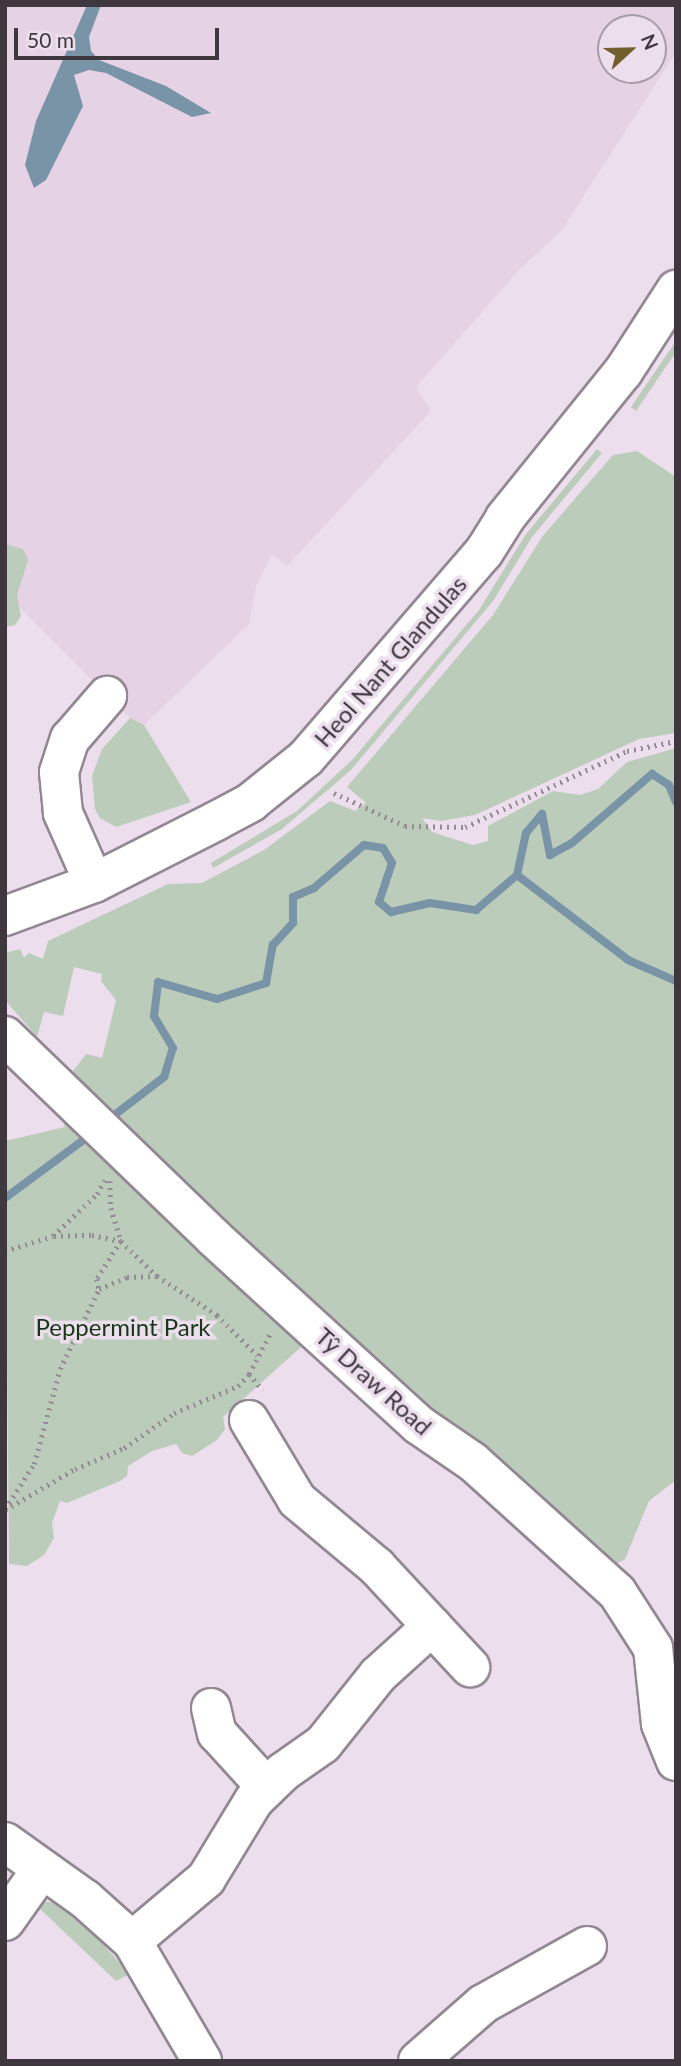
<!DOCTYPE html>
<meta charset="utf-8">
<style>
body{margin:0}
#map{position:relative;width:681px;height:2066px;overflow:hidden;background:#ecdeec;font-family:Lato,sans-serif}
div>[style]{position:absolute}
.built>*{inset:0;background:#e6d2e5}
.green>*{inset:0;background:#bbccba}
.water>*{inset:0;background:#7994a7}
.stream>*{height:8px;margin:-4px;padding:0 4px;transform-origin:4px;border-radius:4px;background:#7994a7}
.path>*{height:4.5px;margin-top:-2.25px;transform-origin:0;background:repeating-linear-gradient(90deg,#958b95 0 2px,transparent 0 7px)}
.roads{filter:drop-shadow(2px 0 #938793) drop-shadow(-2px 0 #938793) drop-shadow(0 2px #938793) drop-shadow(0 -2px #938793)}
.minor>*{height:38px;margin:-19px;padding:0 19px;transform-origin:19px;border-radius:19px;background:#fff}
span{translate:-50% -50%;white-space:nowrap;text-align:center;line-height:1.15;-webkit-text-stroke:7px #ecdeec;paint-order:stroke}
.street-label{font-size:24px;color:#3e383e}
.park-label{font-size:24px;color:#163816}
.frame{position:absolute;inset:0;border:7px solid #3e383e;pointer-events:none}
.north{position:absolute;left:597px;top:14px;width:70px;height:70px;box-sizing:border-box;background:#ecdeec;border:2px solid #a69ca6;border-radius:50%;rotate:68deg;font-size:19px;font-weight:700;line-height:28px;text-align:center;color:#3e383e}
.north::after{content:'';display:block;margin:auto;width:24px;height:32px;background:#705e2c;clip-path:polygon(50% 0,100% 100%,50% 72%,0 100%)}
.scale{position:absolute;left:14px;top:28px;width:205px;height:32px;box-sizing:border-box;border:4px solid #3e383e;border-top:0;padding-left:9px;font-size:21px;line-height:24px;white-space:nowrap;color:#3e383e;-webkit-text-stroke:5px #ecdeec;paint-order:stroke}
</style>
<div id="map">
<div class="built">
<div style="clip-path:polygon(evenodd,5px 5px,676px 5px,676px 52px,562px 230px,519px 270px,416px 387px,431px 411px,287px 566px,272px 554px,256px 586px,249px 624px,144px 725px,130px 718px,5px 593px,5px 5px,611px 28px,653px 28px,653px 70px,611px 70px,611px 28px)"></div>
</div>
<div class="green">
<div style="clip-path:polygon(676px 341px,676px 352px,636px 411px,631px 407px)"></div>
<div style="clip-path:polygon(597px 449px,602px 453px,532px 537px,493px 601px,351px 770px,282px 829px,213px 868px,211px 863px,297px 811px,352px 760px,479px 610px,526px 534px)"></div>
<div style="clip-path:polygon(637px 451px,676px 477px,676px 733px,639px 739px,475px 815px,441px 821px,422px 818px,432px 832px,473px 845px,488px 841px,488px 826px,553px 791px,580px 795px,598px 789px,627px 762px,676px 748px,676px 1480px,649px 1501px,625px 1559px,618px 1563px,616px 1587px,311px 1338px,223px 1417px,225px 1429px,217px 1440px,192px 1456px,182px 1453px,176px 1444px,152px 1451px,128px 1466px,127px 1476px,120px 1481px,67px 1503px,60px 1501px,52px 1523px,54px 1538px,44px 1555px,27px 1566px,9px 1564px,5px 1141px,65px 1127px,60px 1115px,75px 1079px,73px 1071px,86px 1054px,102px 1058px,116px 1000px,101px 981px,102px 974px,74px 967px,63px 1016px,44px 1012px,37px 1037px,5px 1000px,5px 953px,20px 949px,24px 958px,29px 953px,43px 959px,48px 941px,168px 884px,202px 883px,264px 850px,330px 801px,355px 811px,366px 803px,347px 787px,493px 615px,542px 537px,585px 487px,613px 455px)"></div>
<div style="clip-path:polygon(5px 544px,23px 549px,28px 560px,17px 595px,21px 616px,15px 625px,5px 627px)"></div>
<div style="clip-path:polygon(130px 718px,144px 725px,191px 802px,116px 827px,100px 818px,95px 809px,92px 776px,102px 749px)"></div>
<div style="clip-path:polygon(45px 1902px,55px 1902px,86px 1924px,129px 1974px,116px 1981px,38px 1907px)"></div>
</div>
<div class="water">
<div style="clip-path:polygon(87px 5px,101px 5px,89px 37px,91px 51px,99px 60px,166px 86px,211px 113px,192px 117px,106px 73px,89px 70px,74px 75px,83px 106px,46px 180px,34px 188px,25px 165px,36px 121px)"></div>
</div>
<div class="stream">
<div style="left:517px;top:875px;width:140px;rotate:37.4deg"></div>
<div style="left:628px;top:960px;width:52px;rotate:23.6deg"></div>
<div style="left:108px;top:1120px;width:71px;rotate:-37.5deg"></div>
<div style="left:164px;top:1077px;width:30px;rotate:-73deg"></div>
<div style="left:173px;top:1048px;width:37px;rotate:-121deg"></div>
<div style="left:154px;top:1016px;width:34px;rotate:-83deg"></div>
<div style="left:158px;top:982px;width:61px;rotate:16.1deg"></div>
<div style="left:217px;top:999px;width:52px;rotate:-18.1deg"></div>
<div style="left:266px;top:983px;width:39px;rotate:-80deg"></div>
<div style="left:273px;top:945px;width:30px;rotate:-48deg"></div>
<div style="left:293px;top:923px;width:26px;rotate:-90deg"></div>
<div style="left:293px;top:897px;width:23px;rotate:-23deg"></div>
<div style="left:314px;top:888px;width:66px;rotate:-40.7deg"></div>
<div style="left:364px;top:845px;width:19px;rotate:9deg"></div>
<div style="left:383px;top:848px;width:17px;rotate:59deg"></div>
<div style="left:392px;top:863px;width:41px;rotate:108.4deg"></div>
<div style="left:379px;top:902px;width:16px;rotate:40deg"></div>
<div style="left:391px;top:912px;width:40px;rotate:-13deg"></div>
<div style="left:430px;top:903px;width:47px;rotate:8.7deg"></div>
<div style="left:476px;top:910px;width:54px;rotate:-40.5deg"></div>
<div style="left:517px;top:875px;width:43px;rotate:-77.9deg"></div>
<div style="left:526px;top:833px;width:25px;rotate:-50deg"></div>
<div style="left:542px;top:814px;width:42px;rotate:79deg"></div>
<div style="left:550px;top:855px;width:25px;rotate:-29deg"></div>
<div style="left:572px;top:843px;width:106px;rotate:-40.8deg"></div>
<div style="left:652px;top:774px;width:20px;rotate:33deg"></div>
<div style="left:669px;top:785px;width:18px;rotate:68deg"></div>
<div style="left:5px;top:1198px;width:109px;rotate:-36.5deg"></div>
</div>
<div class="path">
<div style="left:334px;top:793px;width:78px;rotate:24.9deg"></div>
<div style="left:405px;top:826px;width:60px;rotate:1deg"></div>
<div style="left:465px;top:827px;width:179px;rotate:-25.1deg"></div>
<div style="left:627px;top:751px;width:50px;rotate:-11.5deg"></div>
<div style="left:110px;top:1181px;width:27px;rotate:88deg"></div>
<div style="left:111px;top:1208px;width:34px;rotate:73deg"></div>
<div style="left:121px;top:1241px;width:50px;rotate:44.2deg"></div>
<div style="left:157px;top:1276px;width:72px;rotate:33deg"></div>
<div style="left:217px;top:1315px;width:57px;rotate:45deg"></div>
<div style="left:54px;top:1236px;width:38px;rotate:-2deg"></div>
<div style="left:92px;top:1235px;width:30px;rotate:12deg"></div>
<div style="left:121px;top:1241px;width:45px;rotate:122.3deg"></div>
<div style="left:97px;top:1279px;width:10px;rotate:79deg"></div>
<div style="left:5px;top:1251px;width:50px;rotate:-17.4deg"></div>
<div style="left:53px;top:1236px;width:61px;rotate:-43.7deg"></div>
<div style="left:97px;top:1194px;width:20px;rotate:-60deg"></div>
<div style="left:249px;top:1374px;width:47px;rotate:-62.4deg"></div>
<div style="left:5px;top:1509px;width:54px;rotate:-57.2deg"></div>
<div style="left:34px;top:1464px;width:98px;rotate:-74.7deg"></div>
<div style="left:60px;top:1369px;width:89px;rotate:-64deg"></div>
<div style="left:99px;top:1289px;width:30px;rotate:-23deg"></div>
<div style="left:127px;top:1277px;width:30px;rotate:-2deg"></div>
<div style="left:5px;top:1510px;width:81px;rotate:-30.4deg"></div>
<div style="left:75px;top:1469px;width:53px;rotate:-23.2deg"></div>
<div style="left:124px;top:1448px;width:61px;rotate:-35deg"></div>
<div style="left:174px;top:1413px;width:69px;rotate:-22.9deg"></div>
<div style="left:238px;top:1386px;width:16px;rotate:-47deg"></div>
<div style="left:249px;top:1374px;width:21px;rotate:49deg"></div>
</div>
<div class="roads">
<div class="minor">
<div style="left:94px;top:883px;width:77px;rotate:-113.9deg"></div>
<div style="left:63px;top:813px;width:41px;rotate:-95.6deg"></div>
<div style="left:59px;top:772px;width:35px;rotate:-72deg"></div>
<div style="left:70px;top:739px;width:57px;rotate:-49.3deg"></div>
<div style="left:5px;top:916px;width:95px;rotate:-20.3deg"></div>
<div style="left:94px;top:883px;width:137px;rotate:-26.9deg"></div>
<div style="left:216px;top:821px;width:40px;rotate:-28deg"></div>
<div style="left:251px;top:802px;width:70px;rotate:-38.7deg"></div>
<div style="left:306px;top:758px;width:272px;rotate:-49.2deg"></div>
<div style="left:484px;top:552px;width:40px;rotate:-58deg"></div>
<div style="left:505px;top:518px;width:188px;rotate:-51.1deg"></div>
<div style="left:623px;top:372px;width:98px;rotate:-57.1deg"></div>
<div style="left:5px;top:1036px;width:289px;rotate:44deg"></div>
<div style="left:213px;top:1237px;width:279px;rotate:42.4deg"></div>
<div style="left:419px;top:1425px;width:65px;rotate:34.4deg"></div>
<div style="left:473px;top:1462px;width:194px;rotate:42.1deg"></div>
<div style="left:617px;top:1592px;width:67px;rotate:57.3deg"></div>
<div style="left:653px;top:1648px;width:76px;rotate:84deg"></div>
<div style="left:661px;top:1724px;width:40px;rotate:68deg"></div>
<div style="left:249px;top:1420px;width:93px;rotate:59deg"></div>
<div style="left:297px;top:1500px;width:104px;rotate:39.9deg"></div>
<div style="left:377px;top:1567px;width:137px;rotate:47.1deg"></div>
<div style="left:211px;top:1708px;width:26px;rotate:77deg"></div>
<div style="left:217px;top:1733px;width:74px;rotate:47.7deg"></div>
<div style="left:5px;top:1842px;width:98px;rotate:35.5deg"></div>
<div style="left:85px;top:1899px;width:63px;rotate:41.8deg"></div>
<div style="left:132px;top:1941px;width:139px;rotate:59.7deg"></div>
<div style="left:5px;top:1921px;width:64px;rotate:-54.6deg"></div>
<div style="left:132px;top:1941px;width:97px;rotate:-40deg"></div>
<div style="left:206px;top:1879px;width:92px;rotate:-58.7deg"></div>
<div style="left:254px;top:1800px;width:40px;rotate:-44deg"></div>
<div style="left:283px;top:1772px;width:49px;rotate:-35deg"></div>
<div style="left:323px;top:1744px;width:88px;rotate:-51.4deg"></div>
<div style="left:378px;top:1675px;width:73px;rotate:-42.2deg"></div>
<div style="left:418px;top:2061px;width:86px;rotate:-41.2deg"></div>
<div style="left:483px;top:2004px;width:119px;rotate:-29.1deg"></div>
</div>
</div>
<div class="street-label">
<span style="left:390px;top:661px;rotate:-49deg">Heol Nant Glandulas</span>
<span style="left:374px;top:1381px;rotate:42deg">Tŷ Draw Road</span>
</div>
<div class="park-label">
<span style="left:123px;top:1327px">Peppermint Park</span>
</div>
<div class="frame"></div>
<div class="north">N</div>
<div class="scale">50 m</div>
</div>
